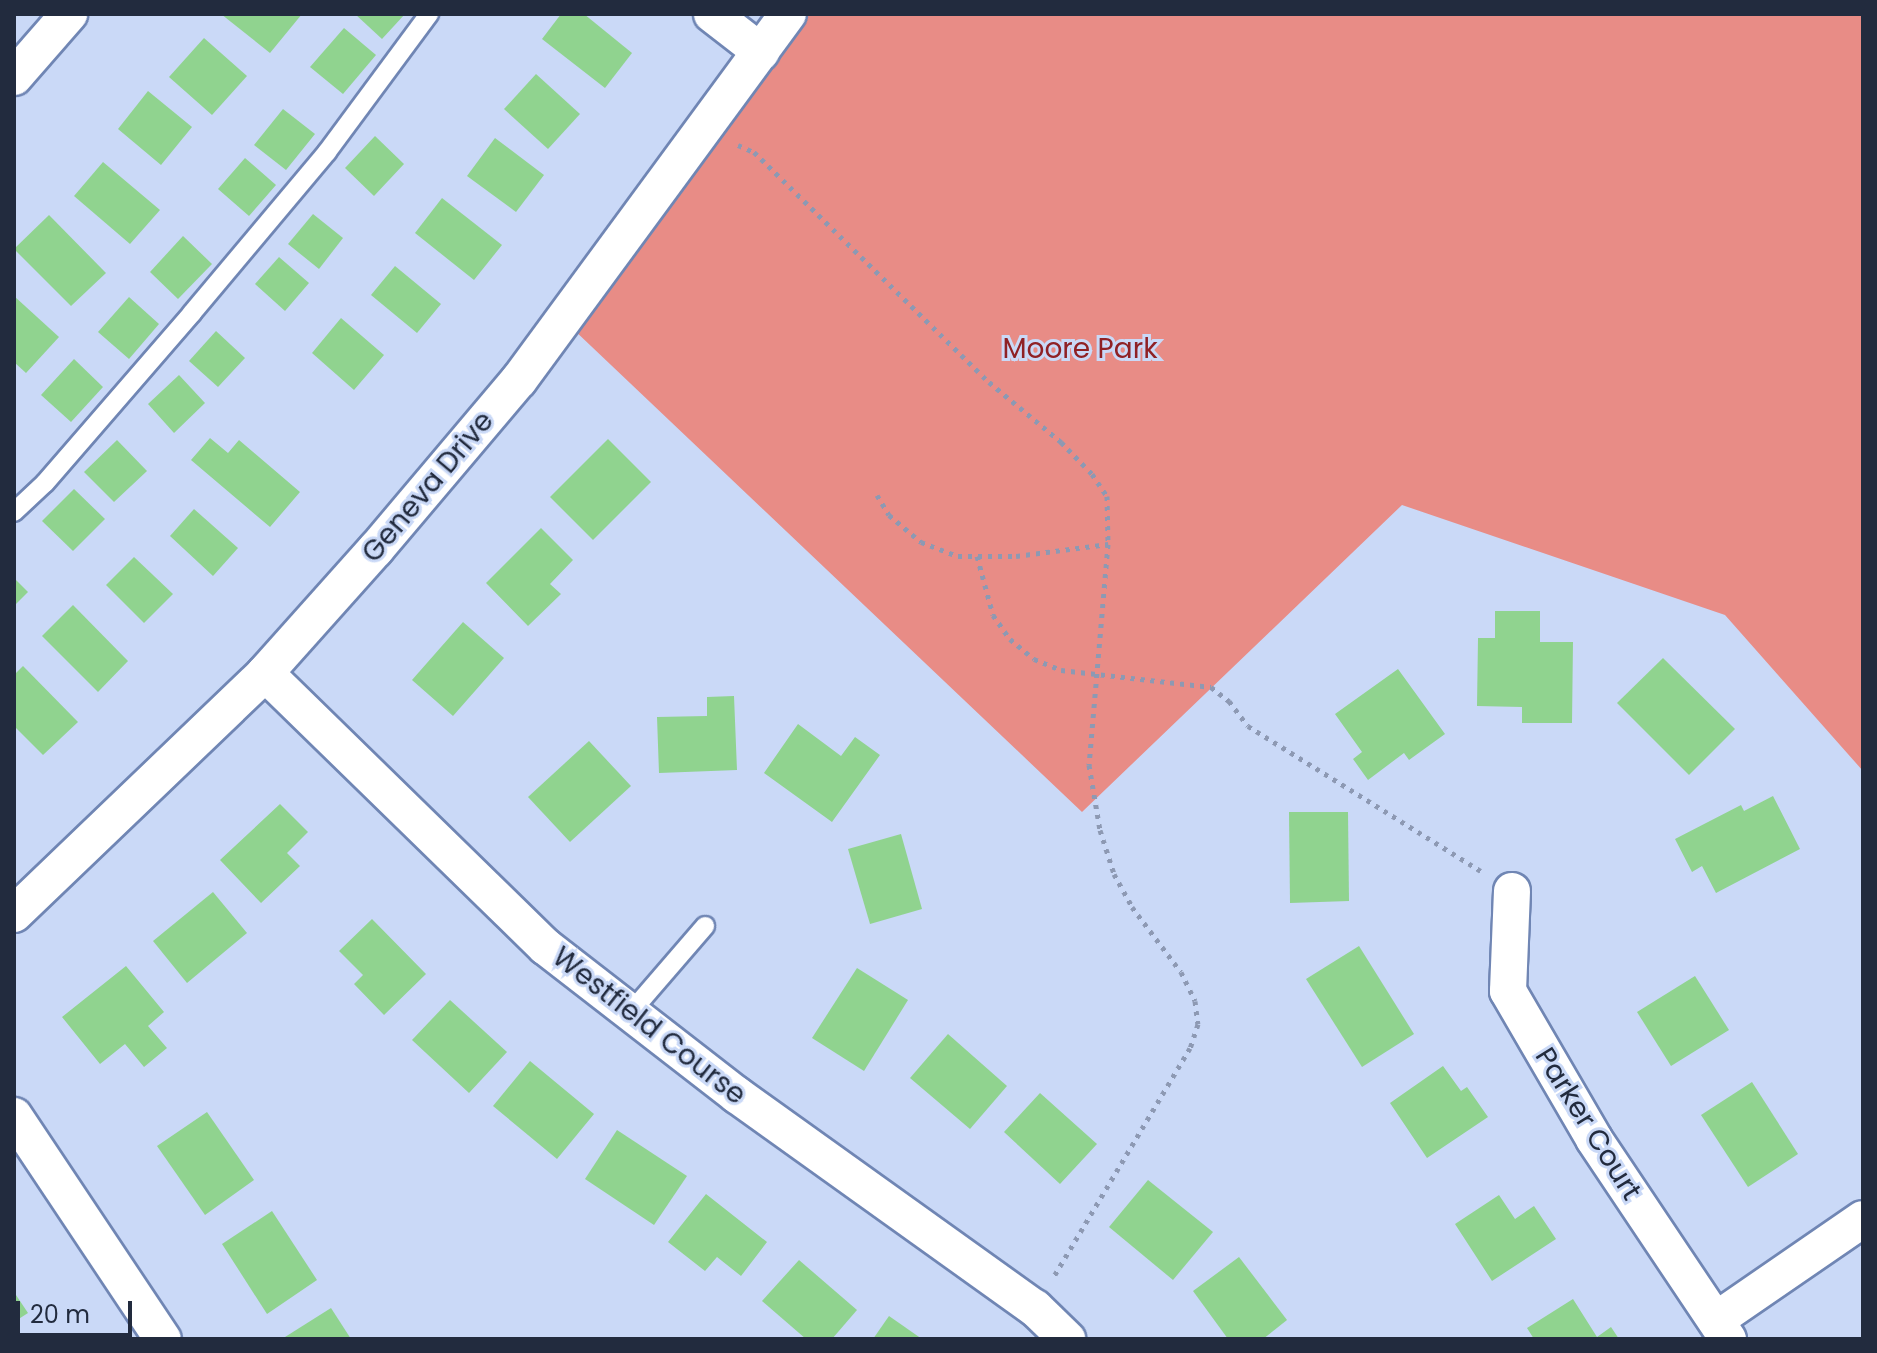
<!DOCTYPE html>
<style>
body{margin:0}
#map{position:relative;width:1877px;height:1353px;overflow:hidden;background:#cad9f7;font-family:Poppins,sans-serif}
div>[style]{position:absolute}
.green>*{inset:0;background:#e88c86}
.building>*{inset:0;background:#90d38f}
.path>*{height:5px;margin-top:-2.5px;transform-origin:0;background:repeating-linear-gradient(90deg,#8d99b3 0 4px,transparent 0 10px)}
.roads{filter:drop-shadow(2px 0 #7086b4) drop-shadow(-2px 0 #7086b4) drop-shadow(0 2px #7086b4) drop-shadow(0 -2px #7086b4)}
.service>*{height:18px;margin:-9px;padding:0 9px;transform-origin:9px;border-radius:9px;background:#fff}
.minor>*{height:36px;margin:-18px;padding:0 18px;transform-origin:18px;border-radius:18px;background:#fff}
span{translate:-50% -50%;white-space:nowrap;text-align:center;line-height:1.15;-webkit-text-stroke:6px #cad9f7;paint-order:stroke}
.park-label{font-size:28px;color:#8f2125}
.street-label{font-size:28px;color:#222b3e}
.frame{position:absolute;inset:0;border:16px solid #222b3e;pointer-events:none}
.scale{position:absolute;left:16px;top:1301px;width:116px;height:36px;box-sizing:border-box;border:4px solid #222b3e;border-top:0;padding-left:10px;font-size:24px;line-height:28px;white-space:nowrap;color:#222b3e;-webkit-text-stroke:6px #cad9f7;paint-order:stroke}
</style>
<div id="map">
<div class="green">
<div style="clip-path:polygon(799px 14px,1863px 14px,1863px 771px,1725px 615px,1402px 505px,1082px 812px,572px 328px)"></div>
</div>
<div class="building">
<div style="clip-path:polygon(221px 14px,302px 14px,270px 53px)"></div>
<div style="clip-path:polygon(355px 14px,405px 14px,382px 39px)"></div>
<div style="clip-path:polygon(561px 14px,584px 14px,632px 53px,605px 88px,542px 39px)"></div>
<div style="clip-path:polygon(344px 28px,376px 55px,343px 94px,310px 67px)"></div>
<div style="clip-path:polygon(204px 38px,247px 76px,212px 115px,169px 77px)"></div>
<div style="clip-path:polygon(536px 74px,580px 114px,548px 149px,504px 109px)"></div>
<div style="clip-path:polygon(148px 91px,192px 127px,161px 165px,118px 129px)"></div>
<div style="clip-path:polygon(283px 109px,315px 134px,286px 170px,254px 145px)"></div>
<div style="clip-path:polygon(375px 136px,404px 164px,374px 196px,345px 168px)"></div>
<div style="clip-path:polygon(495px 138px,544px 175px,516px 212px,467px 176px)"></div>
<div style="clip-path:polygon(245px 158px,276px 185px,249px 216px,218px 189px)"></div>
<div style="clip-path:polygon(103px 162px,160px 210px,130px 244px,74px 196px)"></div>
<div style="clip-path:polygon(442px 198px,502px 245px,474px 280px,415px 233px)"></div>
<div style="clip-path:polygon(313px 214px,343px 238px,319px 269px,288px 244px)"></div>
<div style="clip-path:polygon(49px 215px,106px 273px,71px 306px,14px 249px)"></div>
<div style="clip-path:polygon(183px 236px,212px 264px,178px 299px,150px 272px)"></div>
<div style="clip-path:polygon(279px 257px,309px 283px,285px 311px,255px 284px)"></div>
<div style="clip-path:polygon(395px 266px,441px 304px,417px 333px,371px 295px)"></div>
<div style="clip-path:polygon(14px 296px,59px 337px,26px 373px,14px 362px)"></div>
<div style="clip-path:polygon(129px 297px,159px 324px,129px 359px,98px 332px)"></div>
<div style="clip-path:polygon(341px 318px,384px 355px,354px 390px,312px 353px)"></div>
<div style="clip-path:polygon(216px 331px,245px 358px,218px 387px,189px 361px)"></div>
<div style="clip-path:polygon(74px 359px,103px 387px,71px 422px,41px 395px)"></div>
<div style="clip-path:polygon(179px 375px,205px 403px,174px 433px,148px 404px)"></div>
<div style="clip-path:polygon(210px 438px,228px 453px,239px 440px,300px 492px,270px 527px,191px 460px)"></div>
<div style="clip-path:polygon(608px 439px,651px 482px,593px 540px,550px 497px)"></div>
<div style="clip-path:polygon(117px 440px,147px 471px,114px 502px,84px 472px)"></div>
<div style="clip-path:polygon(74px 489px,105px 519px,73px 551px,42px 521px)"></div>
<div style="clip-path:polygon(194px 509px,238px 548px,213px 576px,170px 536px)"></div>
<div style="clip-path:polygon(541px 528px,573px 560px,550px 584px,561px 594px,528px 626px,486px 583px)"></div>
<div style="clip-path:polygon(134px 557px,173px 594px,144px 623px,106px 585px)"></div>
<div style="clip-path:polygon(14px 578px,28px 592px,14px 606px)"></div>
<div style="clip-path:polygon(73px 605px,128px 661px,98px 692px,42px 636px)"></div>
<div style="clip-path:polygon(1495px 611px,1540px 611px,1540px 642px,1573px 642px,1572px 723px,1522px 723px,1522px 707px,1477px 706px,1478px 638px,1495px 638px)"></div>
<div style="clip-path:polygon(463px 622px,504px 658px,453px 716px,412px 680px)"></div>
<div style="clip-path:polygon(1663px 658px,1735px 729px,1689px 775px,1617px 703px)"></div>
<div style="clip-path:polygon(23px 666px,78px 722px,43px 755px,14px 726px,14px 675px)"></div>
<div style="clip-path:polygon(1398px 669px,1445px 734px,1409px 760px,1404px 753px,1368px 780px,1353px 759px,1362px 752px,1335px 714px)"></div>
<div style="clip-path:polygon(734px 696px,737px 770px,659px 773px,657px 717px,707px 716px,707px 697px)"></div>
<div style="clip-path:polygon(798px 724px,841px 756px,855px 737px,880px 755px,832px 822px,764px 773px)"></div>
<div style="clip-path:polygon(589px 741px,631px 786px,570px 842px,528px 797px)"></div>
<div style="clip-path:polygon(1773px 796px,1800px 849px,1716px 893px,1702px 866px,1692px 872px,1675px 839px,1741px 805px,1744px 811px)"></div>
<div style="clip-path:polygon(280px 804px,308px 832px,287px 853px,300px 866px,261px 903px,220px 860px)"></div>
<div style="clip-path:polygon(1289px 812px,1348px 812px,1349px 901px,1290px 903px)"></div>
<div style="clip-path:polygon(901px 834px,922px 909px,870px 924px,848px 849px)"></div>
<div style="clip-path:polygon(213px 892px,247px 933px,187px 983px,153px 941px)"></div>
<div style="clip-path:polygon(372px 919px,426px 974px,384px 1015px,354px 984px,363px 975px,339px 951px)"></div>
<div style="clip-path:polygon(1359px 946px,1414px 1034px,1362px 1067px,1306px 979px)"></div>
<div style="clip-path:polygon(126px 966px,164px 1012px,148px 1026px,167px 1048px,144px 1067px,125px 1044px,100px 1064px,62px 1017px)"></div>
<div style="clip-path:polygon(857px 968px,908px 1000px,864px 1071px,812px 1038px)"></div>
<div style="clip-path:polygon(1695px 976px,1729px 1030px,1671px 1066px,1637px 1012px)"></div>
<div style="clip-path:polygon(450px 1000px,507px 1052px,469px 1093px,412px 1040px)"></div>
<div style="clip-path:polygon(948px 1034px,1007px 1086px,970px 1129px,910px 1078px)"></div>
<div style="clip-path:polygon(530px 1061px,594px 1114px,557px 1159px,493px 1106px)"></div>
<div style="clip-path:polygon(1443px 1066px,1461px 1091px,1467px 1087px,1488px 1117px,1427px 1158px,1390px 1103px)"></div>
<div style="clip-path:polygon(1752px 1082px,1798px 1154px,1748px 1187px,1701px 1115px)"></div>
<div style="clip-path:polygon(1040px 1093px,1097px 1144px,1060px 1184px,1004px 1132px)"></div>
<div style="clip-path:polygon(207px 1112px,254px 1180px,205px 1215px,157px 1146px)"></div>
<div style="clip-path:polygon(617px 1130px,687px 1176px,654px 1225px,585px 1179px)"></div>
<div style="clip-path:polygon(1148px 1180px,1213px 1232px,1173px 1280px,1109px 1227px)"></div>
<div style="clip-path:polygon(706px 1194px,767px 1242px,741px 1276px,717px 1257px,705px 1271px,668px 1242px)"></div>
<div style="clip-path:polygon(1499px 1195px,1515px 1219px,1534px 1206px,1556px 1239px,1492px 1281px,1455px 1224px)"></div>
<div style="clip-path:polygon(272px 1211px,317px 1280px,267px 1314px,222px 1244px)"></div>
<div style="clip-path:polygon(1239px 1257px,1287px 1320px,1263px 1339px,1228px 1339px,1193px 1291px)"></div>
<div style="clip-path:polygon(799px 1260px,857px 1310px,832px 1339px,806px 1339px,762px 1301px)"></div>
<div style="clip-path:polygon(14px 1292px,28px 1313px,14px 1322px)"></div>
<div style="clip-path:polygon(1573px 1299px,1597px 1337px,1611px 1327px,1619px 1339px,1534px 1339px,1527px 1328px)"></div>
<div style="clip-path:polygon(331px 1308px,351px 1339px,287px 1339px,285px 1337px)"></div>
<div style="clip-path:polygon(889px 1316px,922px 1339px,873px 1339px)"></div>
</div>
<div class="path">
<div style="left:738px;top:145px;width:17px;rotate:24deg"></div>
<div style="left:754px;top:152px;width:329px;rotate:44.4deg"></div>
<div style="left:989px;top:382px;width:94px;rotate:39.8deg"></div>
<div style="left:1061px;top:442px;width:45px;rotate:45.9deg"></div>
<div style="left:1092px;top:474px;width:27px;rotate:56deg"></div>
<div style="left:1107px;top:496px;width:48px;rotate:88.8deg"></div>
<div style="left:1108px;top:544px;width:222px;rotate:94.9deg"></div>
<div style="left:1089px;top:765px;width:66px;rotate:80.4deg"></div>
<div style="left:1100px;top:830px;width:46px;rotate:72.3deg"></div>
<div style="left:1114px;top:874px;width:38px;rotate:61deg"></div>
<div style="left:1132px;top:907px;width:81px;rotate:53deg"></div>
<div style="left:1181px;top:972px;width:32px;rotate:64deg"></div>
<div style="left:1195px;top:1001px;width:23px;rotate:83deg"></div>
<div style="left:1198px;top:1024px;width:25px;rotate:108deg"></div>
<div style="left:1190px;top:1048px;width:265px;rotate:120.8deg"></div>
<div style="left:877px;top:495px;width:23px;rotate:59deg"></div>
<div style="left:889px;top:515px;width:42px;rotate:40.2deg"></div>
<div style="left:921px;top:542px;width:40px;rotate:21deg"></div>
<div style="left:958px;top:556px;width:58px"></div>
<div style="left:1016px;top:556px;width:93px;rotate:-7.4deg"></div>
<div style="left:977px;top:556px;width:61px;rotate:74.8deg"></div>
<div style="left:993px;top:615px;width:29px;rotate:55deg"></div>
<div style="left:1010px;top:639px;width:31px;rotate:40deg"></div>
<div style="left:1034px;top:659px;width:29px;rotate:22deg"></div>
<div style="left:1061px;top:670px;width:151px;rotate:6.5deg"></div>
<div style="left:1211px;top:687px;width:23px;rotate:38deg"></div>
<div style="left:1229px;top:701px;width:31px;rotate:53deg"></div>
<div style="left:1248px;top:726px;width:274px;rotate:31.9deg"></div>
</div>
<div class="roads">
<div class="service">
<div style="left:14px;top:512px;width:42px;rotate:-43.1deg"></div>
<div style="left:45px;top:483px;width:225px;rotate:-49.1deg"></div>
<div style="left:192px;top:313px;width:210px;rotate:-50deg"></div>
<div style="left:327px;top:152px;width:172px;rotate:-53.5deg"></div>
<div style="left:630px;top:1013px;width:115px;rotate:-49.2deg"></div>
</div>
<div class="minor">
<div style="left:712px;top:14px;width:62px;rotate:37.8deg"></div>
<div style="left:14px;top:77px;width:84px;rotate:-48.9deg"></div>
<div style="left:265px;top:673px;width:392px;rotate:44.3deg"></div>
<div style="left:546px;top:947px;width:242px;rotate:37.8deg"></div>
<div style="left:737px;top:1095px;width:366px;rotate:35.6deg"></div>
<div style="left:1035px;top:1308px;width:45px;rotate:44.1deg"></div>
<div style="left:1512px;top:891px;width:100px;rotate:92.3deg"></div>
<div style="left:1508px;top:991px;width:171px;rotate:59.8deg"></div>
<div style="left:1594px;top:1139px;width:241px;rotate:56.2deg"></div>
<div style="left:14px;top:914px;width:348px;rotate:-43.8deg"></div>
<div style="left:265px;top:673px;width:166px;rotate:-48.2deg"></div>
<div style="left:376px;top:549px;width:221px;rotate:-49.8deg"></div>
<div style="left:519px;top:380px;width:454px;rotate:-53.7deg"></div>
<div style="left:14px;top:1116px;width:268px;rotate:56.3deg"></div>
<div style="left:1716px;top:1320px;width:178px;rotate:-34.5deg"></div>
</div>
</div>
<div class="park-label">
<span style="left:1080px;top:349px">Moore Park</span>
</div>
<div class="street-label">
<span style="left:428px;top:487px;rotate:-50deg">Geneva Drive</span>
<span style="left:649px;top:1026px;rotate:38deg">Westfield Course</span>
<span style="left:1588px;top:1124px;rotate:58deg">Parker Court</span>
</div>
<div class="frame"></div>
<div class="scale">20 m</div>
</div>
